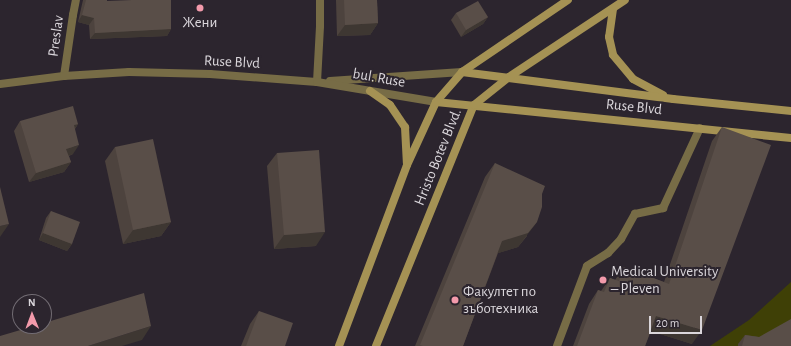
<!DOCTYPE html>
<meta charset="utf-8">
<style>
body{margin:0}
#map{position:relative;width:791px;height:346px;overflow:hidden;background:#2c252e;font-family:"Alegreya Sans",sans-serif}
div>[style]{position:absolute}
.green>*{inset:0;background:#3f4006}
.service>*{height:8px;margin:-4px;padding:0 4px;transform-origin:4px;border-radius:4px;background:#776c46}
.pedestrian>*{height:8px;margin:-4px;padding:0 4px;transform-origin:4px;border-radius:4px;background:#776c46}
.minor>*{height:8px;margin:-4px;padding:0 4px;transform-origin:4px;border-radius:4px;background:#776c46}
.tertiary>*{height:8px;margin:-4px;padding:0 4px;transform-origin:4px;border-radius:4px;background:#776c46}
.secondary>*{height:8px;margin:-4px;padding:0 4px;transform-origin:4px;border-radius:4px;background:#a59254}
.wall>*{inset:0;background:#4d433e}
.shaded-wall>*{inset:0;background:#3e3732}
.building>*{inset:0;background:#594e48}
.dots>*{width:11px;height:11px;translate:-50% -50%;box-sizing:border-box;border:2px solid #2c252e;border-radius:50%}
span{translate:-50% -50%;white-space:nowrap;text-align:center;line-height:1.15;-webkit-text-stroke:4px #2c252e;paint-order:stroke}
.poi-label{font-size:15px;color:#dad6db}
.left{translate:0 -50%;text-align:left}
.street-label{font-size:15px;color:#dad6db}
.north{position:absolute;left:12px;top:294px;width:40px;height:40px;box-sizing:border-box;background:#2c252e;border:1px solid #726c73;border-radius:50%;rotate:359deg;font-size:11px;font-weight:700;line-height:16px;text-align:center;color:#dad6db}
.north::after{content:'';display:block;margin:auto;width:14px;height:18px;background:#f39aab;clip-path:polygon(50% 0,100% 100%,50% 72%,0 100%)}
.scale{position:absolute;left:649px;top:316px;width:53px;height:18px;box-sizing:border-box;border:2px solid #dad6db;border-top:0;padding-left:5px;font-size:12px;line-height:14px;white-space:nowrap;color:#dad6db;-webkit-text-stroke:3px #2c252e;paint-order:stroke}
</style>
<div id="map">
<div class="green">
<div style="clip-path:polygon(791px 282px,791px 346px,710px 346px,749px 320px)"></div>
</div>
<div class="service">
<div style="left:557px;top:346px;width:85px;rotate:-69.4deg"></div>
<div style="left:587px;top:266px;width:25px;rotate:-32deg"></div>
<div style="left:608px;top:253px;width:19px;rotate:-47deg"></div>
<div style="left:621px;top:239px;width:29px;rotate:-61deg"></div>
<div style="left:635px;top:214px;width:29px;rotate:-12deg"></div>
<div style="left:663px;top:208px;width:88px;rotate:-65.2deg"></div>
</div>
<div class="pedestrian">
<div style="left:64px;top:76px;width:62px;rotate:-81.6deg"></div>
<div style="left:317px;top:82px;width:56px;rotate:-86.9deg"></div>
</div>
<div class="minor">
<div style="left:320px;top:0;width:26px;rotate:90deg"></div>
<div style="left:73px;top:15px;width:15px;rotate:-79deg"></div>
</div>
<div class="tertiary">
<div style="left:330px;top:81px;width:132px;rotate:-3.9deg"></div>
<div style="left:0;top:84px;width:64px;rotate:-7.1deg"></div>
<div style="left:64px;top:76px;width:65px;rotate:-3.5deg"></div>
<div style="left:129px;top:72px;width:81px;rotate:1.4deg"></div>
<div style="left:210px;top:74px;width:107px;rotate:4.3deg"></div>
<div style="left:317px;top:82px;width:121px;rotate:9.5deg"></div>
</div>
<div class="secondary">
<div style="left:613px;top:9px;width:28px;rotate:98deg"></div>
<div style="left:609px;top:37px;width:18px;rotate:77deg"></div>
<div style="left:613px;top:55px;width:31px;rotate:50deg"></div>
<div style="left:633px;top:79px;width:34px;rotate:28deg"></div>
<div style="left:462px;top:72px;width:213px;rotate:7.3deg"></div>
<div style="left:673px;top:99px;width:119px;rotate:5.8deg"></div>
<div style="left:370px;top:91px;width:24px;rotate:35deg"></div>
<div style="left:390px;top:105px;width:27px;rotate:56deg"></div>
<div style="left:405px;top:127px;width:36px;rotate:87deg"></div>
<div style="left:436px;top:102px;width:357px;rotate:5.8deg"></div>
<div style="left:339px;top:346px;width:193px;rotate:-69.4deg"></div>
<div style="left:407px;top:165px;width:69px;rotate:-65.3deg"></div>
<div style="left:436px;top:102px;width:40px;rotate:-49deg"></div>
<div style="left:462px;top:72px;width:128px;rotate:-34.2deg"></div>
<div style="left:376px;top:346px;width:260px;rotate:-67.9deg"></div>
<div style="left:474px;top:105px;width:45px;rotate:-38.7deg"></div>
<div style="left:509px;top:77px;width:139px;rotate:-33.6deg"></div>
</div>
<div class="wall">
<div style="clip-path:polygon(83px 0,107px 0,107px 1px,171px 29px,167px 36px,90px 39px,89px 25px,78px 22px)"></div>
<div style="clip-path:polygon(336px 0,377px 0,378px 23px,370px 35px,337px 36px)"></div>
<div style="clip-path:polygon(456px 13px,488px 17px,483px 24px,461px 37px,451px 20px)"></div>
<div style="clip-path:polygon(20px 121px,78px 124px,75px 129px,73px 154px,69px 156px,71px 162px,64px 172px,29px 182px,14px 131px)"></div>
<div style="clip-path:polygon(722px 127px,692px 344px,651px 331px,645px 346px,573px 346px,589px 304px,598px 290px,601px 291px,610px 278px,615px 280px,624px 267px,664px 282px,712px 141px)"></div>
<div style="clip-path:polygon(115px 147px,171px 222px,161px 236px,123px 244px,105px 161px)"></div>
<div style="clip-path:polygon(277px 153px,316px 246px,274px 249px,267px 166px)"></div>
<div style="clip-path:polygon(495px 163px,527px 236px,518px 247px,498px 253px,463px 346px,415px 346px,485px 177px)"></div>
<div style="clip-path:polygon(51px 211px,72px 244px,67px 251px,39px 240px,46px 218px)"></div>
<div style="clip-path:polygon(259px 311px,285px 346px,241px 346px,250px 324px)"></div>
<div style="clip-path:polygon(745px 335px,759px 337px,791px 346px,738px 346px,738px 344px)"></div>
</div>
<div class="shaded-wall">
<div style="clip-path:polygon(82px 15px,94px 18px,89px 25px,78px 22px)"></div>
<div style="clip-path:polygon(488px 17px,483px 24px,461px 37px,466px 30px)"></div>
<div style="clip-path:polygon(378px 23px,370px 35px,337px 36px,345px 25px)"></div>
<div style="clip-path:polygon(171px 29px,167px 36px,90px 39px,95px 33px)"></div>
<div style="clip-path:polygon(78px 124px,71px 134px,74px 125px)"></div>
<div style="clip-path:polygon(79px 145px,73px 154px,60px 159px,66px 149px)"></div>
<div style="clip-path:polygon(71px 162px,64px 172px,29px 182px,36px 173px)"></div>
<div style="clip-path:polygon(171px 222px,161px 236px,123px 244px,133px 230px)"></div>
<div style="clip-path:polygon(537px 222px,518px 247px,492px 255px,502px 241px)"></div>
<div style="clip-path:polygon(9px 224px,0 237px,0 226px)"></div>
<div style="clip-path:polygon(325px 232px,316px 246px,274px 249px,284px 235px)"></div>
<div style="clip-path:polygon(43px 233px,72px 244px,67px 251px,39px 240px)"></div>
<div style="clip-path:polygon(656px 316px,702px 330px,692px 344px,647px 330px)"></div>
<div style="clip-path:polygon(151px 326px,142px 340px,122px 346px,88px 346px)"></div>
</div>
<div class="building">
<div style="clip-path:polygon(86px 0,107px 0,107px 1px,132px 0,171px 0,171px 29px,95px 33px,94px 18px,82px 15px)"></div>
<div style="clip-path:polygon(344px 0,377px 0,378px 23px,345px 25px)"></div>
<div style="clip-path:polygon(478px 1px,488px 17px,466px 30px,456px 13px)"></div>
<div style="clip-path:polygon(73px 106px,78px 124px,74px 125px,79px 145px,66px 149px,71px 162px,36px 173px,20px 121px)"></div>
<div style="clip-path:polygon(722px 127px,771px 145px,702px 330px,656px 316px,645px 346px,577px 346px,598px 290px,604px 292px,610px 278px,619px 281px,624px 267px,669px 284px)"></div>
<div style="clip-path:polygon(153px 139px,171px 222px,133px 230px,115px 147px)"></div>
<div style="clip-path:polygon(319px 150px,325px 232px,284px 235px,277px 153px)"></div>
<div style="clip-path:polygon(495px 163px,545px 186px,542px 194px,542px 207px,537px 222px,528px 233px,502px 241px,463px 346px,423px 346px,420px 345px)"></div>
<div style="clip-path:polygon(0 187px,9px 224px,0 226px)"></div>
<div style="clip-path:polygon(51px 211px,80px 222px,72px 244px,43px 233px)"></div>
<div style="clip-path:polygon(144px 293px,151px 326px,88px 346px,0 346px,0 336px,34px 326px,44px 326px,44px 323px)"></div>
<div style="clip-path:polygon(259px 311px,293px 323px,285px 346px,246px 346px)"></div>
<div style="clip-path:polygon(791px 319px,791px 346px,742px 346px,745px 335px,759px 337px)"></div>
</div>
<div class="dots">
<div style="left:200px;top:8px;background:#f39aab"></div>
<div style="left:603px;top:280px;background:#f39aab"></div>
<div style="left:455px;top:300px;background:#f39aab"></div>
</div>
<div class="poi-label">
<span style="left:200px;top:23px">Жени</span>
<span class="left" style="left:611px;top:280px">Medical University<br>– Pleven</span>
<span class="left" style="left:463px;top:300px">Факултет по<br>зъботехника</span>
</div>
<div class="street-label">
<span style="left:56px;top:36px;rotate:-82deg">Preslav</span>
<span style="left:232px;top:62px;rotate:3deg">Ruse Blvd</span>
<span style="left:379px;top:78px;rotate:10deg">bul. Ruse</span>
<span style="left:634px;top:107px;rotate:6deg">Ruse Blvd</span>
<span style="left:438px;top:157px;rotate:-68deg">Hristo Botev Blvd.</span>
</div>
<div class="north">N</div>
<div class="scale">20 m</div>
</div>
